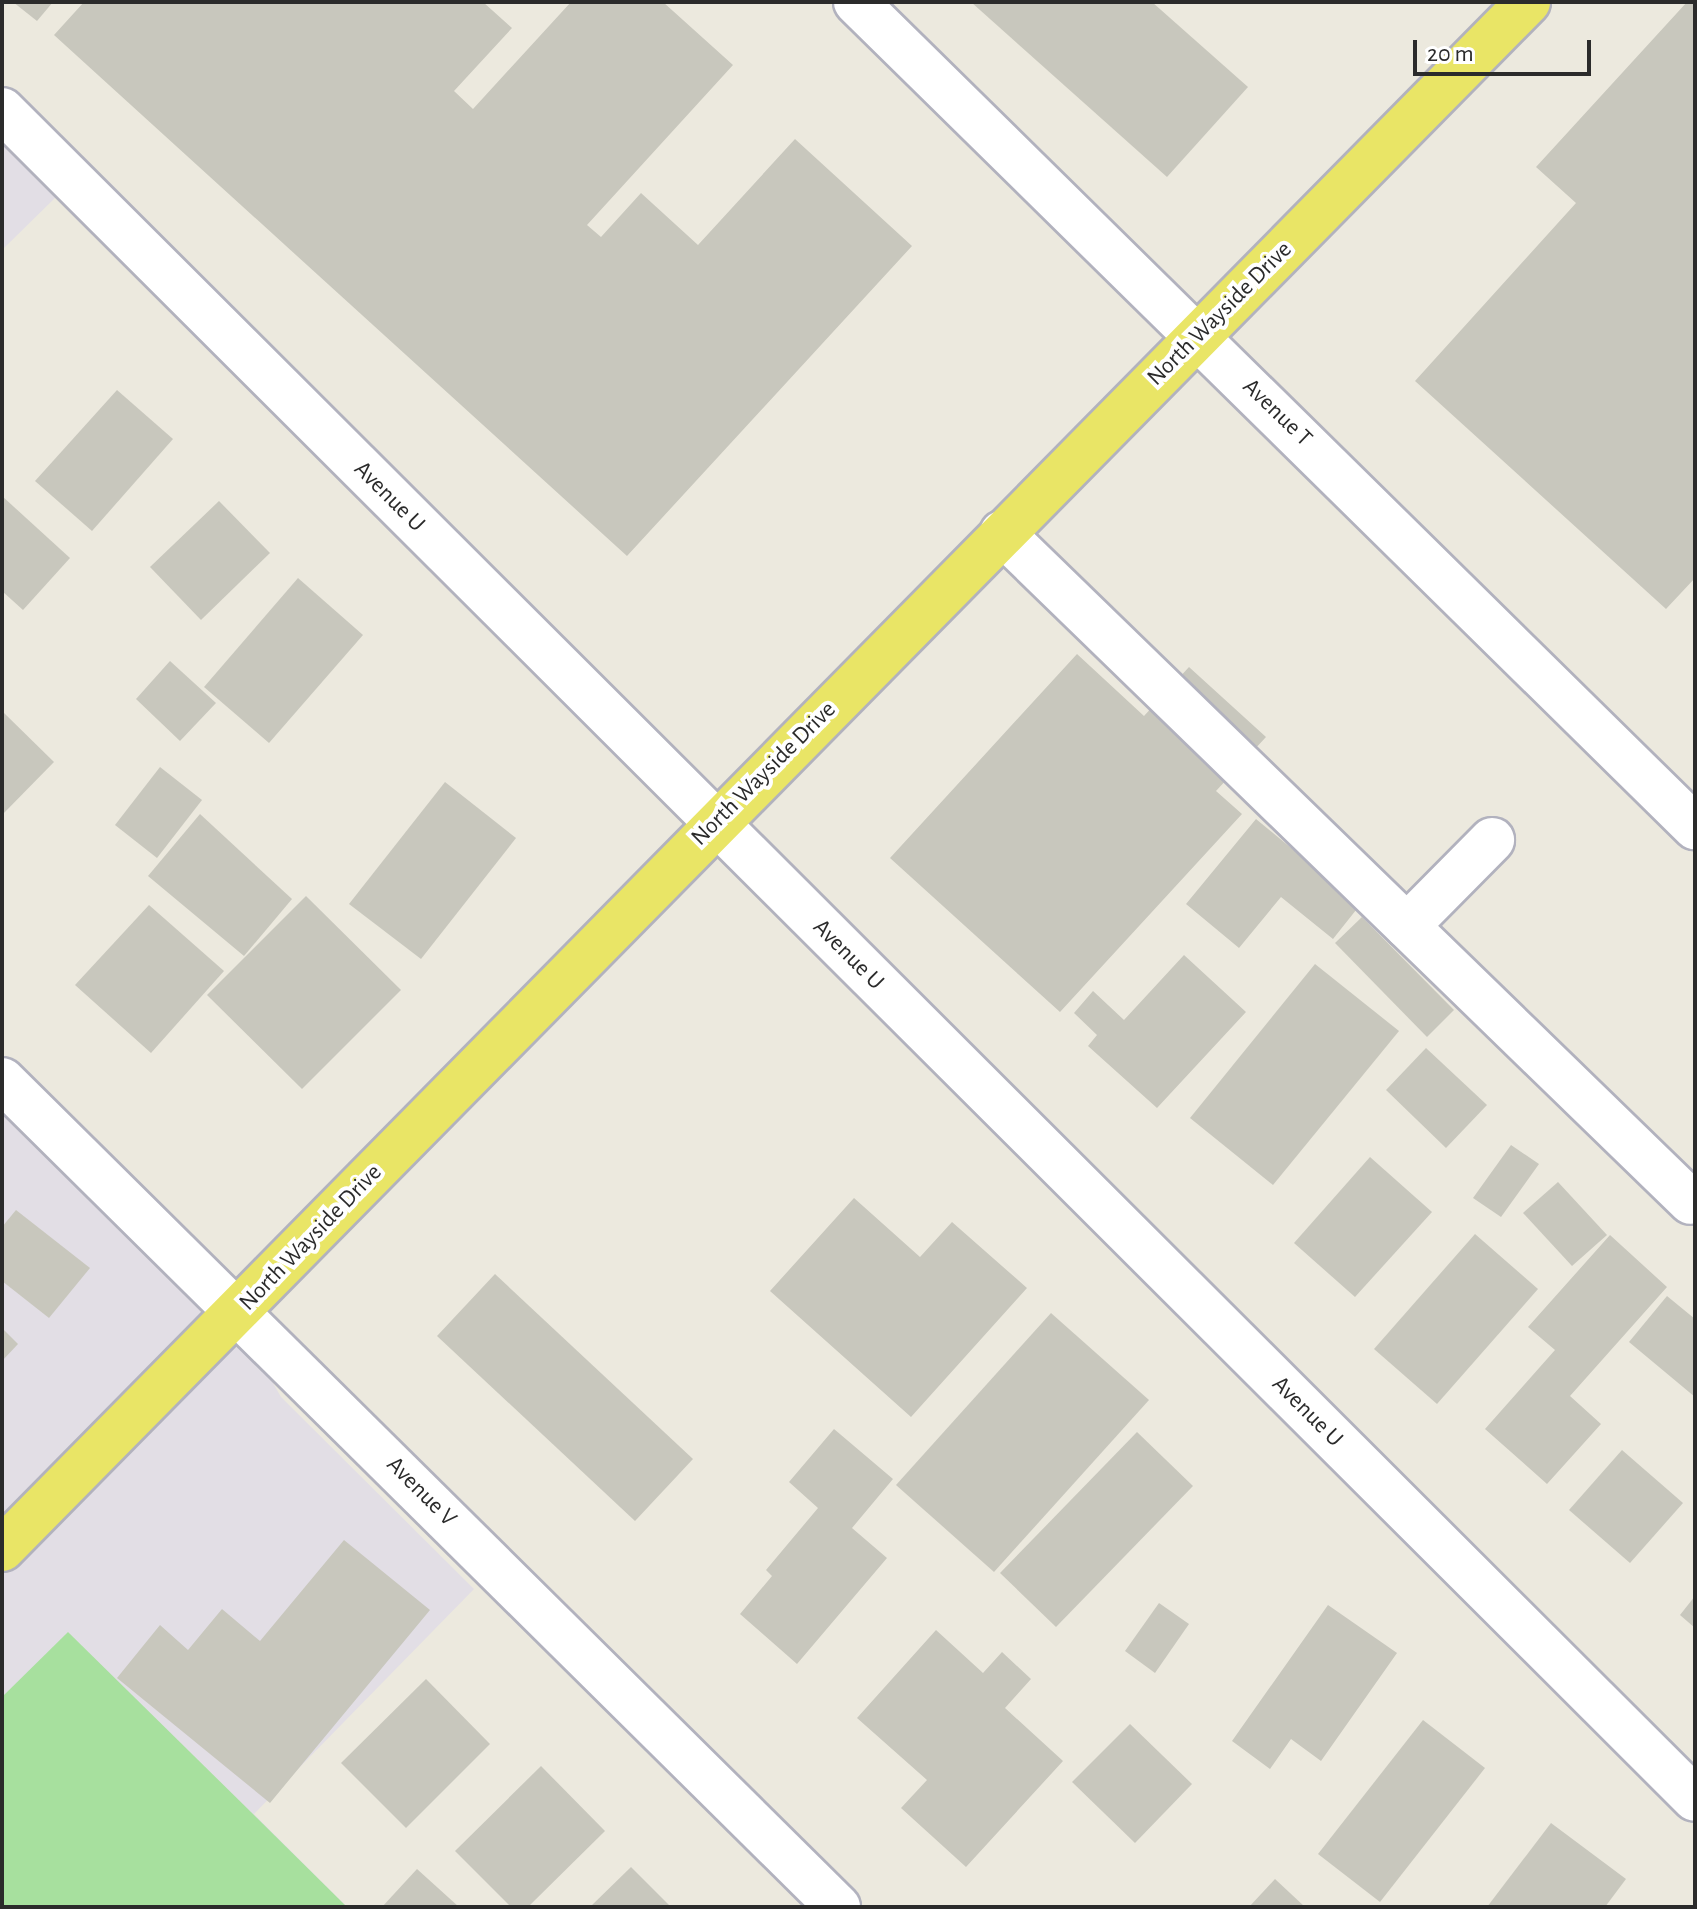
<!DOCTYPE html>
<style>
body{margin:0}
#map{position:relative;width:1697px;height:1909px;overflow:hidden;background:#ece9de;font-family:"Alegreya Sans",sans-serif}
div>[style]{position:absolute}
.industrial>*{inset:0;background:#e2dee5}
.green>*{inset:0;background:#a7e09e}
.building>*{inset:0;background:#c8c7bd}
.roads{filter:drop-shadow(2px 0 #b2b2be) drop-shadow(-2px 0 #b2b2be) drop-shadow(0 2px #b2b2be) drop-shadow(0 -2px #b2b2be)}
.minor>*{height:44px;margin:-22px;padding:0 22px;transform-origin:22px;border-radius:22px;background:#fff}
.major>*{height:44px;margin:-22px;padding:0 22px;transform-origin:22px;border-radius:22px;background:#e9e566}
span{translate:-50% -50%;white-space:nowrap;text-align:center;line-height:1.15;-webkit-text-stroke:8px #fff;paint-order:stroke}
.street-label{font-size:24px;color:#2b2b2b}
.frame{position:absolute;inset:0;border:4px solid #2b2b2b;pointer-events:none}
.scale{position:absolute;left:1413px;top:40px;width:178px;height:36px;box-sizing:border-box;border:4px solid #2b2b2b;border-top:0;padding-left:10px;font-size:24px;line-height:28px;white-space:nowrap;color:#2b2b2b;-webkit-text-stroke:6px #fff;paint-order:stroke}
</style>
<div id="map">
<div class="industrial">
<div style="clip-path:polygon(2px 141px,57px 196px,2px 250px)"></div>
<div style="clip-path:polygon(2px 1054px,196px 1248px,281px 1397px,474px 1589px,254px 1814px,347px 1907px,2px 1907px)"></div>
</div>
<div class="green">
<div style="clip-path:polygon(68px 1632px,253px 1814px,347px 1907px,2px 1907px,2px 1697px)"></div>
</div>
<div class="building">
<div style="clip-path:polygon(13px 2px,53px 2px,37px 21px)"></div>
<div style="clip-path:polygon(84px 2px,483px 2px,512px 28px,454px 91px,473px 109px,571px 2px,663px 2px,733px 65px,587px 225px,601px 237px,641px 193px,698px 245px,795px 139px,912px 246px,627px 556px,54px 35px)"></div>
<div style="clip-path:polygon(971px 2px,1152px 2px,1248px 87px,1167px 177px)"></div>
<div style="clip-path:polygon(1687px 2px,1695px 2px,1695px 578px,1666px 609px,1415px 381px,1576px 203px,1536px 167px)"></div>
<div style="clip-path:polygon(117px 390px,173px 439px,92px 531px,35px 481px)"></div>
<div style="clip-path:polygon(2px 496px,70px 558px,23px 610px,2px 591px)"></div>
<div style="clip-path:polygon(219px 501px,270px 553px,201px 620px,150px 567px)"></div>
<div style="clip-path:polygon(298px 578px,363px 635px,269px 743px,204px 687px)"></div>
<div style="clip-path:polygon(1077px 654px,1144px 716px,1189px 667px,1266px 737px,1216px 791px,1242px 814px,1060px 1012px,890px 858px)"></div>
<div style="clip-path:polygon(170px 661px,216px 703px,180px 741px,136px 699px)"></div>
<div style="clip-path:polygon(2px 711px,54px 762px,2px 815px)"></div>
<div style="clip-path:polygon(160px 767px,202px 800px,157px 858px,115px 825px)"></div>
<div style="clip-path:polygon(445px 782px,516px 838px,421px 959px,349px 904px)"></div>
<div style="clip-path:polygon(200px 814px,292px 899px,244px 956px,148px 876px)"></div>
<div style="clip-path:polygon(1256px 819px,1360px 905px,1333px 939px,1281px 897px,1239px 948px,1186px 904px)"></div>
<div style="clip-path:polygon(306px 896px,401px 990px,302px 1089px,207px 995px)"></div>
<div style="clip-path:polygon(149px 905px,224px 971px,151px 1053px,75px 985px)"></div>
<div style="clip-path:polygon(1362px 917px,1454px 1010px,1427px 1037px,1335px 943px)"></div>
<div style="clip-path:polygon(1184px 955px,1246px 1012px,1157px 1108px,1088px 1046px,1097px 1035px,1074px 1013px,1093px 991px,1124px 1020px)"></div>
<div style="clip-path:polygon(1315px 964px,1399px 1031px,1273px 1185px,1190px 1118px)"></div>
<div style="clip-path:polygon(1426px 1048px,1487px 1105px,1446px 1148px,1386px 1090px)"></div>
<div style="clip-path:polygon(1511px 1145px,1539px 1164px,1501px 1217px,1473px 1198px)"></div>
<div style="clip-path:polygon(1370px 1157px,1432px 1212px,1355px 1297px,1294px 1243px)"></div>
<div style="clip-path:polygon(1558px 1182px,1607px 1235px,1572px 1266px,1523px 1213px)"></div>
<div style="clip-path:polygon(854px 1198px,920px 1257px,952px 1222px,1027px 1288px,911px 1417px,770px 1291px)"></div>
<div style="clip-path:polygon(16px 1210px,90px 1268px,49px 1318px,2px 1281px,2px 1227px)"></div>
<div style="clip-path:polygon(1475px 1234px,1538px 1289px,1437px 1404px,1374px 1349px)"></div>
<div style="clip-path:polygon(1610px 1235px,1667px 1287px,1570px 1396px,1601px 1424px,1547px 1484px,1485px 1429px,1555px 1350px,1528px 1327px)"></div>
<div style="clip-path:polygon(495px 1274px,693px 1459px,635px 1521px,437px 1336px)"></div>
<div style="clip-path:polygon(1667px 1296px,1695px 1319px,1695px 1397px,1629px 1342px)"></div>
<div style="clip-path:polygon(1051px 1313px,1149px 1400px,994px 1572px,896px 1485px)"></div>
<div style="clip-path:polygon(2px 1328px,18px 1344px,2px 1361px)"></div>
<div style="clip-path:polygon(834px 1429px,893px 1479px,852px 1528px,887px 1558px,797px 1664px,740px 1614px,772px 1576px,766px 1570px,818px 1508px,789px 1482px)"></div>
<div style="clip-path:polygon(1137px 1432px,1193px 1486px,1056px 1627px,1000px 1573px)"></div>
<div style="clip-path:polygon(1622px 1450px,1683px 1503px,1630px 1563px,1569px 1510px)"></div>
<div style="clip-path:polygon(344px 1540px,430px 1610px,270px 1803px,117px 1678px,160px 1625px,188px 1650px,222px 1609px,260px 1641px)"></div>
<div style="clip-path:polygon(1695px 1596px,1695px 1628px,1680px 1615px)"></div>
<div style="clip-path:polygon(1159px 1603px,1189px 1624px,1155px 1673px,1125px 1651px)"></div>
<div style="clip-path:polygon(1328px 1605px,1397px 1653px,1321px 1761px,1291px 1739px,1270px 1769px,1232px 1741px)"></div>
<div style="clip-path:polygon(936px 1630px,983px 1673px,1002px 1652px,1031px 1679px,1005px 1708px,1063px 1761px,966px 1867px,901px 1808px,927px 1780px,857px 1718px)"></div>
<div style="clip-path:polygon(426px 1679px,490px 1744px,406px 1828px,341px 1763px)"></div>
<div style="clip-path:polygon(1423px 1720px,1485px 1768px,1380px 1902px,1318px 1854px)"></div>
<div style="clip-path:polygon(1130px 1724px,1192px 1784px,1135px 1843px,1072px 1782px)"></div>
<div style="clip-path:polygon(541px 1766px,605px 1831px,528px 1907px,511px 1907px,455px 1851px)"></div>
<div style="clip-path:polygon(1551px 1823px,1626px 1879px,1605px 1907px,1487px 1907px)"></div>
<div style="clip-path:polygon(631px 1867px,671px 1907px,590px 1907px)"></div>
<div style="clip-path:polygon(417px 1869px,459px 1907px,382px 1907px)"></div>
<div style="clip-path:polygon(1275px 1879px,1305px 1907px,1249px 1907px)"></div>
</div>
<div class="roads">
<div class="minor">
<div style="left:856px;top:2px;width:1177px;rotate:44.52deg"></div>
<div style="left:2px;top:110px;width:2391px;rotate:44.93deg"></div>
<div style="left:1002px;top:533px;width:960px;rotate:44.16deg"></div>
<div style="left:1407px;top:926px;width:121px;rotate:-45.3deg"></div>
<div style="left:2px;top:1080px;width:1176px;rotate:44.69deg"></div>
</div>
<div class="major">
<div style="left:2px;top:1549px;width:2173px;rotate:-45.39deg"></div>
</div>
</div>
<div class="street-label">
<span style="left:1220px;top:314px;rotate:-45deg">North Wayside Drive</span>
<span style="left:1277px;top:413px;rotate:44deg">Avenue T</span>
<span style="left:389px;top:497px;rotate:45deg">Avenue U</span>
<span style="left:764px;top:774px;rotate:-45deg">North Wayside Drive</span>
<span style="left:848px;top:955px;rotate:45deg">Avenue U</span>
<span style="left:311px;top:1238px;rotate:-46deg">North Wayside Drive</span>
<span style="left:1307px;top:1412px;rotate:45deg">Avenue U</span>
<span style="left:421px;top:1492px;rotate:45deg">Avenue V</span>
</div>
<div class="frame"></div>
<div class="scale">20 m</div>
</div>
